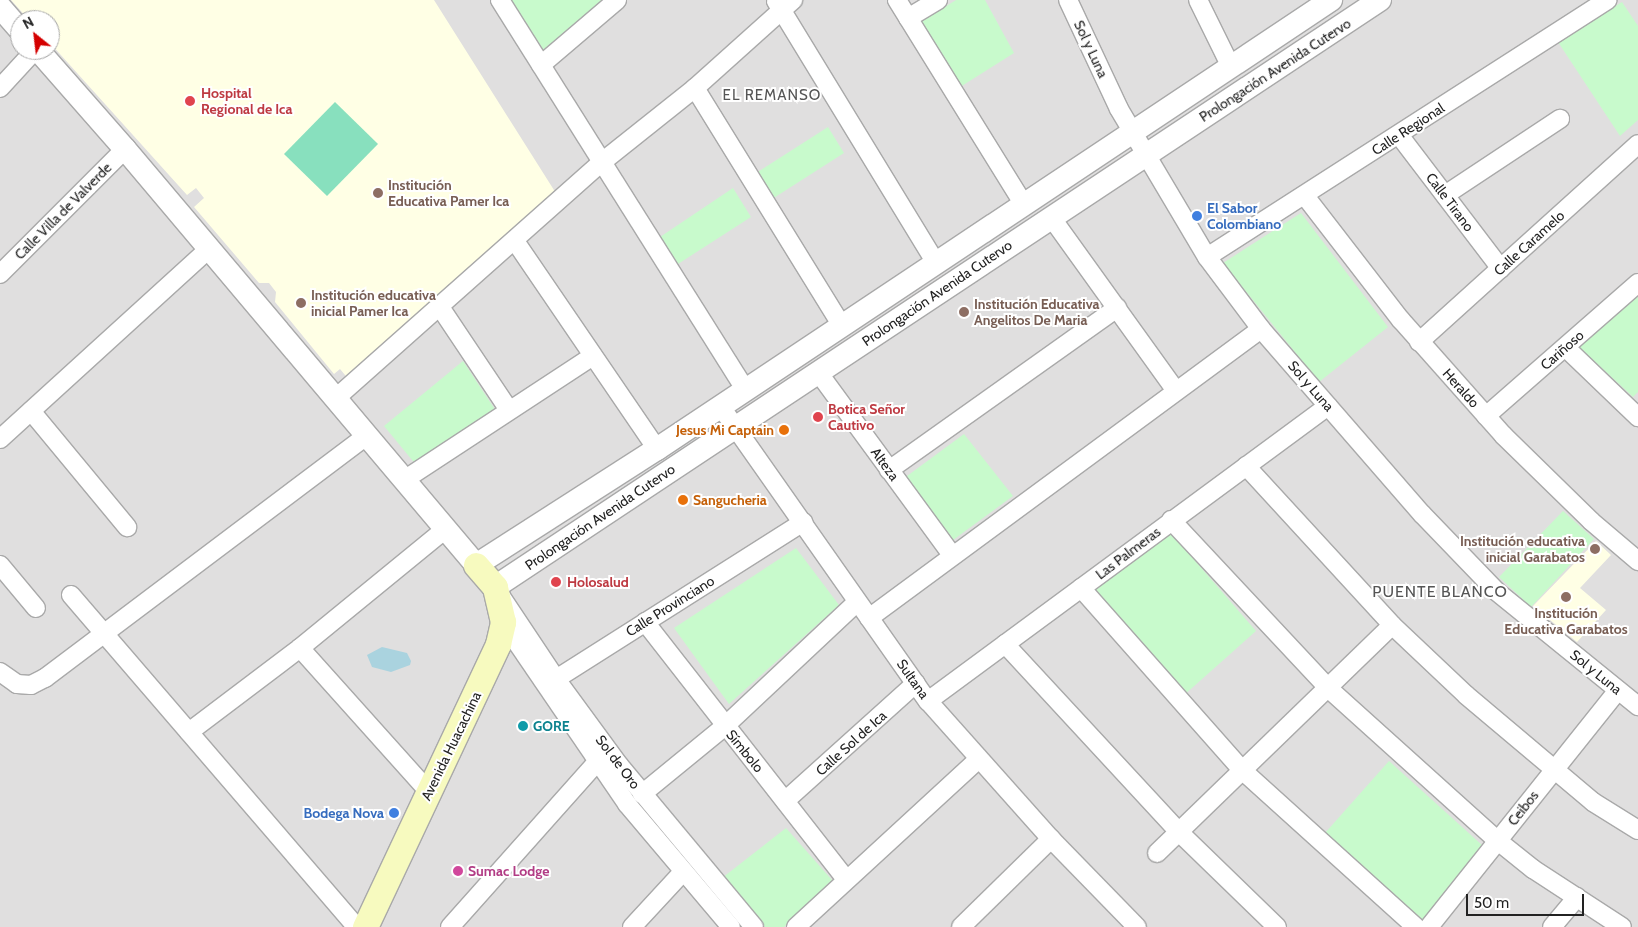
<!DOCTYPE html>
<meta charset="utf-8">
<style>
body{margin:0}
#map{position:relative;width:1638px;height:927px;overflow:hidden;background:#f2efe9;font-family:Cabin,sans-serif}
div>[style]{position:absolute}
.residential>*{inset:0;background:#e0dfdf}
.education>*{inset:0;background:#ffffe5}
.park>*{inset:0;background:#c8facc}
.pitch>*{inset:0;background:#88e0be}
.water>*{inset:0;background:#aad3df}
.roads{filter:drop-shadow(1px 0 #a9a9a9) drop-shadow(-1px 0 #a9a9a9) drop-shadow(0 1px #a9a9a9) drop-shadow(0 -1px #a9a9a9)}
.minor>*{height:18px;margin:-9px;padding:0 9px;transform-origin:9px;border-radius:9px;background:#fff}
.tertiary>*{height:22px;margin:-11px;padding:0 11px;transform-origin:11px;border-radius:11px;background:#fff}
.secondary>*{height:25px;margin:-12.5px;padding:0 12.5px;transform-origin:12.5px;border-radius:12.5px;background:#f7fabf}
.dots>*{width:14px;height:14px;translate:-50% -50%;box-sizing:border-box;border:2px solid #fff;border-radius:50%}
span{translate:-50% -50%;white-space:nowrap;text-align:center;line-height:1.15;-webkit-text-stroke:4px #fff;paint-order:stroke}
.street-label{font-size:14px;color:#222}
.health-label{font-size:14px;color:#be3a42;font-weight:700}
.left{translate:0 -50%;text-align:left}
.education-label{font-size:14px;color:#785e54;font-weight:700}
.right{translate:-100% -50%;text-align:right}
.shop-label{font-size:14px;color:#366cbe;font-weight:700}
.food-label{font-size:14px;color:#c56008;font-weight:700}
.culture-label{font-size:14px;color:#0d838f;font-weight:700}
.hotel-label{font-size:14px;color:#b23c85;font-weight:700}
.neighbourhood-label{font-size:15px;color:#555;letter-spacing:1px}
.quarter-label{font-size:16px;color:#555;letter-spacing:1px}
.north{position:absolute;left:10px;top:10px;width:50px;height:50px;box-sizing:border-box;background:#fff;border:1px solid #a7a7a7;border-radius:50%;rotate:331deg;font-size:14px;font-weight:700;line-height:20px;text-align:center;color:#222}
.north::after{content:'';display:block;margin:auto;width:18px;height:22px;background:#d40000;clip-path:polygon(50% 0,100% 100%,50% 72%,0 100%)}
.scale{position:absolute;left:1466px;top:894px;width:118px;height:22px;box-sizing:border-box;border:2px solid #222;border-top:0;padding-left:6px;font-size:15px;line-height:18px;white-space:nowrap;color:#222;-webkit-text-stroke:4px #fff;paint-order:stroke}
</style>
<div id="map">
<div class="residential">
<div style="clip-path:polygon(evenodd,0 0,1638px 0,1638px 927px,0 927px,0 0,20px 20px,50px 20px,50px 50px,20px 50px,20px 20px)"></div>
</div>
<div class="education">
<div style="clip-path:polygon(11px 0,434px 0,559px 198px,350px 381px,340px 369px,334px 374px,275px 302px,276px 292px,269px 283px,259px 283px,194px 207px,204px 198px,196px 188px,187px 195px,50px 43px,50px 20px,29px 20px)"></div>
<div style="clip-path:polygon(1596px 541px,1611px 555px,1580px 588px,1606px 610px,1577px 642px,1533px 606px)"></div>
</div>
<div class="park">
<div style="clip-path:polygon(504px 0,604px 0,538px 54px)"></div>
<div style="clip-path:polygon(956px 0,985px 0,1014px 53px,957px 89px,916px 25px)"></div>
<div style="clip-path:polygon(1622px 2px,1638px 26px,1638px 120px,1620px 136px,1558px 42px)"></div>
<div style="clip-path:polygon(828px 127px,844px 153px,769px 201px,753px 175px)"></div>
<div style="clip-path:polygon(733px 188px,751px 217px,678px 264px,660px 237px)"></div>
<div style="clip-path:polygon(1301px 213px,1388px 327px,1319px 382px,1223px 263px)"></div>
<div style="clip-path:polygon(1638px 293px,1638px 392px,1633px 397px,1578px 346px)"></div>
<div style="clip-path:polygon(463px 361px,496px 411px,417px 466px,384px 426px)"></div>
<div style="clip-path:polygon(964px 434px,1013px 496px,949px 543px,903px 479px)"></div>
<div style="clip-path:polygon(1563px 511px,1594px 539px,1531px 607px,1499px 577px)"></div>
<div style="clip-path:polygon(1171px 533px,1256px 631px,1183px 696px,1091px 593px)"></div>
<div style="clip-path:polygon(796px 548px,839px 605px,729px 704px,674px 628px)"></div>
<div style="clip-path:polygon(1389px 761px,1482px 845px,1421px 922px,1325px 833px)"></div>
<div style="clip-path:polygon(786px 828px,832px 880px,784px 927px,765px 927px,722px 878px)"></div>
</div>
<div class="pitch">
<div style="clip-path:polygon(335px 102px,378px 144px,327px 196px,284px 154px)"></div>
</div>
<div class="water">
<div style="clip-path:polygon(382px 647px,407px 653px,411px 661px,410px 665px,391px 672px,372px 667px,367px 655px)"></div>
</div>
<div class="roads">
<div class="minor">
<div style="left:500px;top:0;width:461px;rotate:57.8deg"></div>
<div style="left:897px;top:0;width:241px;rotate:58.2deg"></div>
<div style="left:1068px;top:0;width:120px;rotate:64.9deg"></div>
<div style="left:1119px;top:109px;width:172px;rotate:59.3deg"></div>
<div style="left:1207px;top:257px;width:90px;rotate:53.1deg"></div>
<div style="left:1261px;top:329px;width:245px;rotate:49deg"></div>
<div style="left:1422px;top:514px;width:107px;rotate:46.1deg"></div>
<div style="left:1496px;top:591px;width:183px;rotate:39deg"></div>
<div style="left:1198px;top:0;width:75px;rotate:63.8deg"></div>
<div style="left:776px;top:1px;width:307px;rotate:58.6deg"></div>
<div style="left:908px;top:18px;width:35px;rotate:-31deg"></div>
<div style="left:541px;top:65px;width:100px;rotate:-40.5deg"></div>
<div style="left:0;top:88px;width:52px;rotate:-47.4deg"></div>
<div style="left:695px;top:88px;width:280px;rotate:58.3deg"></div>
<div style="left:1399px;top:135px;width:168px;rotate:52.7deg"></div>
<div style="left:1445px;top:195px;width:138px;rotate:-33.5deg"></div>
<div style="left:1305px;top:196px;width:157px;rotate:52.3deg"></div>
<div style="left:1401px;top:320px;width:154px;rotate:48.4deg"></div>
<div style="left:1503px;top:435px;width:123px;rotate:44.3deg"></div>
<div style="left:1591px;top:521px;width:62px;rotate:40.4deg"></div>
<div style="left:1051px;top:217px;width:214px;rotate:54.3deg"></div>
<div style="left:515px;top:241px;width:252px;rotate:55.7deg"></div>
<div style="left:1207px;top:257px;width:476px;rotate:-32.7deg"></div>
<div style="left:0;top:274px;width:177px;rotate:-45deg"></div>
<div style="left:440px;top:307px;width:124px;rotate:56.2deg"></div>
<div style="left:1419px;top:342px;width:295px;rotate:-42.1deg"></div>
<div style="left:1566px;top:348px;width:100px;rotate:43.8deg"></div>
<div style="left:818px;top:372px;width:227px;rotate:53.8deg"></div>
<div style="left:336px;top:398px;width:356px;rotate:-41.6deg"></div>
<div style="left:602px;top:162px;width:119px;rotate:-38.5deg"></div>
<div style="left:695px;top:88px;width:132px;rotate:-41.9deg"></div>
<div style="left:721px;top:407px;width:360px;rotate:54.9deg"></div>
<div style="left:928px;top:701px;width:185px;rotate:48.3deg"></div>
<div style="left:1051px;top:839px;width:123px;rotate:45.7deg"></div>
<div style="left:31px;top:411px;width:151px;rotate:50.4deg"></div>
<div style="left:1486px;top:416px;width:202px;rotate:-41.2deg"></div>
<div style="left:0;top:439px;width:282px;rotate:-42.3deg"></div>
<div style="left:1246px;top:466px;width:216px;rotate:47.4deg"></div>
<div style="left:1392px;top:625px;width:102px;rotate:43.4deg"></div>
<div style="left:1466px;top:695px;width:166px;rotate:40.1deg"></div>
<div style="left:1593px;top:802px;width:53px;rotate:31.9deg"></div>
<div style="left:889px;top:470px;width:280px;rotate:-35.4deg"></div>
<div style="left:404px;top:480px;width:226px;rotate:-33.3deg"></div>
<div style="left:1171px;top:520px;width:230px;rotate:46.9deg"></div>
<div style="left:1328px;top:688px;width:229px;rotate:42deg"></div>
<div style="left:1498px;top:841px;width:45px;rotate:38.7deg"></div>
<div style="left:1533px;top:869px;width:106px;rotate:33.1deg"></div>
<div style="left:0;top:565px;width:56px;rotate:50.1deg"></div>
<div style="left:1081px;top:588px;width:243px;rotate:48.5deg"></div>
<div style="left:1242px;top:770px;width:234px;rotate:42.1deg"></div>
<div style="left:71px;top:595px;width:438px;rotate:49.3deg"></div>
<div style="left:502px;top:598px;width:97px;rotate:56.3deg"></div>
<div style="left:556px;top:679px;width:107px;rotate:53.8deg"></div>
<div style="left:619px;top:765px;width:211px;rotate:50.2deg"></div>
<div style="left:869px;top:618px;width:487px;rotate:-36.4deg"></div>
<div style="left:503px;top:622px;width:220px;rotate:55.7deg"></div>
<div style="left:627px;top:804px;width:161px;rotate:49.8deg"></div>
<div style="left:645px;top:622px;width:326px;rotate:52deg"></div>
<div style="left:1005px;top:644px;width:258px;rotate:47.2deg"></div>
<div style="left:1180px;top:833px;width:135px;rotate:44.1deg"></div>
<div style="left:300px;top:648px;width:193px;rotate:48.1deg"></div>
<div style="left:0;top:672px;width:21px;rotate:35deg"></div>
<div style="left:17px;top:684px;width:14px;rotate:4deg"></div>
<div style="left:31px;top:685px;width:16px;rotate:-27deg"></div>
<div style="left:45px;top:678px;width:403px;rotate:-37deg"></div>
<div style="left:556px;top:679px;width:293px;rotate:-32.4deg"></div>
<div style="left:928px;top:701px;width:497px;rotate:-36.4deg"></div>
<div style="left:189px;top:732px;width:139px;rotate:-37.1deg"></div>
<div style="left:300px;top:648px;width:186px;rotate:-39.3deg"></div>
<div style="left:642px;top:794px;width:107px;rotate:-39.3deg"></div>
<div style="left:725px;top:726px;width:181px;rotate:-43.2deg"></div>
<div style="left:785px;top:801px;width:176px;rotate:-42deg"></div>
<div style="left:1157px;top:853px;width:327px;rotate:-44.1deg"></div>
<div style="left:450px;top:927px;width:220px;rotate:-48.3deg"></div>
<div style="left:632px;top:927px;width:75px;rotate:-47.2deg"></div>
<div style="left:796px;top:927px;width:248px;rotate:-42.6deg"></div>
<div style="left:961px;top:927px;width:126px;rotate:-44.4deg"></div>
<div style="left:1429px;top:927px;width:303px;rotate:-51.4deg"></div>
<div style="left:1552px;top:927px;width:39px;rotate:-50deg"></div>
</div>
<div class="tertiary">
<div style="left:0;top:7px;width:30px;rotate:49deg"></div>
<div style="left:38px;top:50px;width:132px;rotate:48.7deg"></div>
<div style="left:125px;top:149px;width:544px;rotate:49.84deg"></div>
<div style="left:476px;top:565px;width:215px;rotate:-32.7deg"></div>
<div style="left:657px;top:449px;width:810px;rotate:-33.67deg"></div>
<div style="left:495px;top:587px;width:1062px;rotate:-33.56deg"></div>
</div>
<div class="secondary">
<div style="left:365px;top:927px;width:313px;rotate:-64.8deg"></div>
<div style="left:498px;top:644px;width:23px;rotate:-77deg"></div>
<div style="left:503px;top:622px;width:36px;rotate:-103deg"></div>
<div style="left:495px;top:587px;width:29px;rotate:-131deg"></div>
</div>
</div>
<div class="dots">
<div style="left:190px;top:101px;background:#e0444e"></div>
<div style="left:378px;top:193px;background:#8d6e63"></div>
<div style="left:1197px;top:216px;background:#3f7fe0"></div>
<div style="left:301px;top:303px;background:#8d6e63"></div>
<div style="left:964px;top:312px;background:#8d6e63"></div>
<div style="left:818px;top:417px;background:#e0444e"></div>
<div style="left:784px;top:430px;background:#e8710a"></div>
<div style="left:683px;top:500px;background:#e8710a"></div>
<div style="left:1595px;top:549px;background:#8d6e63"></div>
<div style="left:556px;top:582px;background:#e0444e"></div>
<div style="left:1566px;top:597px;background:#8d6e63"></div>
<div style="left:523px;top:726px;background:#0f9aa8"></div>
<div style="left:394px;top:813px;background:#3f7fe0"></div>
<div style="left:458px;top:871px;background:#d1479c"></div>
</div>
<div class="street-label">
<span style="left:1091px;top:49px;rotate:65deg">Sol y Luna</span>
<span style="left:1275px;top:70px;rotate:-33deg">Prolongación Avenida Cutervo</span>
<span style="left:1408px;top:129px;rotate:-33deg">Calle Regional</span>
<span style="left:1450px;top:202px;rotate:53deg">Calle Tirano</span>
<span style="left:63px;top:211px;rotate:-45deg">Calle Villa de Valverde</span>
<span style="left:1529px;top:243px;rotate:-42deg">Calle Caramelo</span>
<span style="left:937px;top:293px;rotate:-34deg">Prolongación Avenida Cutervo</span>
<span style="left:1562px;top:350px;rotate:-41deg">Cariñoso</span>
<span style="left:1311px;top:386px;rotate:49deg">Sol y Luna</span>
<span style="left:1461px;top:388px;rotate:48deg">Heraldo</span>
<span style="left:885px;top:464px;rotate:54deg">Alteza</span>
<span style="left:600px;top:517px;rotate:-34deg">Prolongación Avenida Cutervo</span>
<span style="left:1128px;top:553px;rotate:-37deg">Las Palmeras</span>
<span style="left:670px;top:606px;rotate:-32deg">Calle Provinciano</span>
<span style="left:1596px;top:672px;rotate:39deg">Sol y Luna</span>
<span style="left:913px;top:679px;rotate:55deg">Sultana</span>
<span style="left:851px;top:743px;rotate:-42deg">Calle Sol de Ica</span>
<span style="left:451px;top:746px;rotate:-64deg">Avenida Huacachina</span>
<span style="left:745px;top:751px;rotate:51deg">Símbolo</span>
<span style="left:618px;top:762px;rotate:53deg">Sol de Oro</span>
<span style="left:1523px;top:808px;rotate:-52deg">Ceibos</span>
</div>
<div class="health-label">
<span class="left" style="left:201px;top:101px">Hospital<br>Regional de Ica</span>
<span class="left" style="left:828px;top:417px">Botica Señor<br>Cautivo</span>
<span class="left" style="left:567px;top:582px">Holosalud</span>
</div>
<div class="education-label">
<span class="left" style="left:388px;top:193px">Institución<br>Educativa Pamer Ica</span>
<span class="left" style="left:311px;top:303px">Institución educativa<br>inicial Pamer Ica</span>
<span class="left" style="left:974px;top:312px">Institución Educativa<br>Angelitos De Maria</span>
<span class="right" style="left:1585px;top:549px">Institución educativa<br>inicial Garabatos</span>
<span style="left:1566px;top:621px">Institución<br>Educativa Garabatos</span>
</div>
<div class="shop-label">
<span class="left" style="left:1207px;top:216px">El Sabor<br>Colombiano</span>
<span class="right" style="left:384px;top:813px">Bodega Nova</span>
</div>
<div class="food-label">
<span class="right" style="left:774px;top:430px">Jesus Mi Captain</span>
<span class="left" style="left:693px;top:500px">Sangucheria</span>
</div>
<div class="culture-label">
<span class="left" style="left:533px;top:726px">GORE</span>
</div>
<div class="hotel-label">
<span class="left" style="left:468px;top:871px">Sumac Lodge</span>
</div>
<div class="neighbourhood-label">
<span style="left:772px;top:96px">EL REMANSO</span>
</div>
<div class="quarter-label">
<span style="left:1440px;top:592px">PUENTE BLANCO</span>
</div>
<div class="north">N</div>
<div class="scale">50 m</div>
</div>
